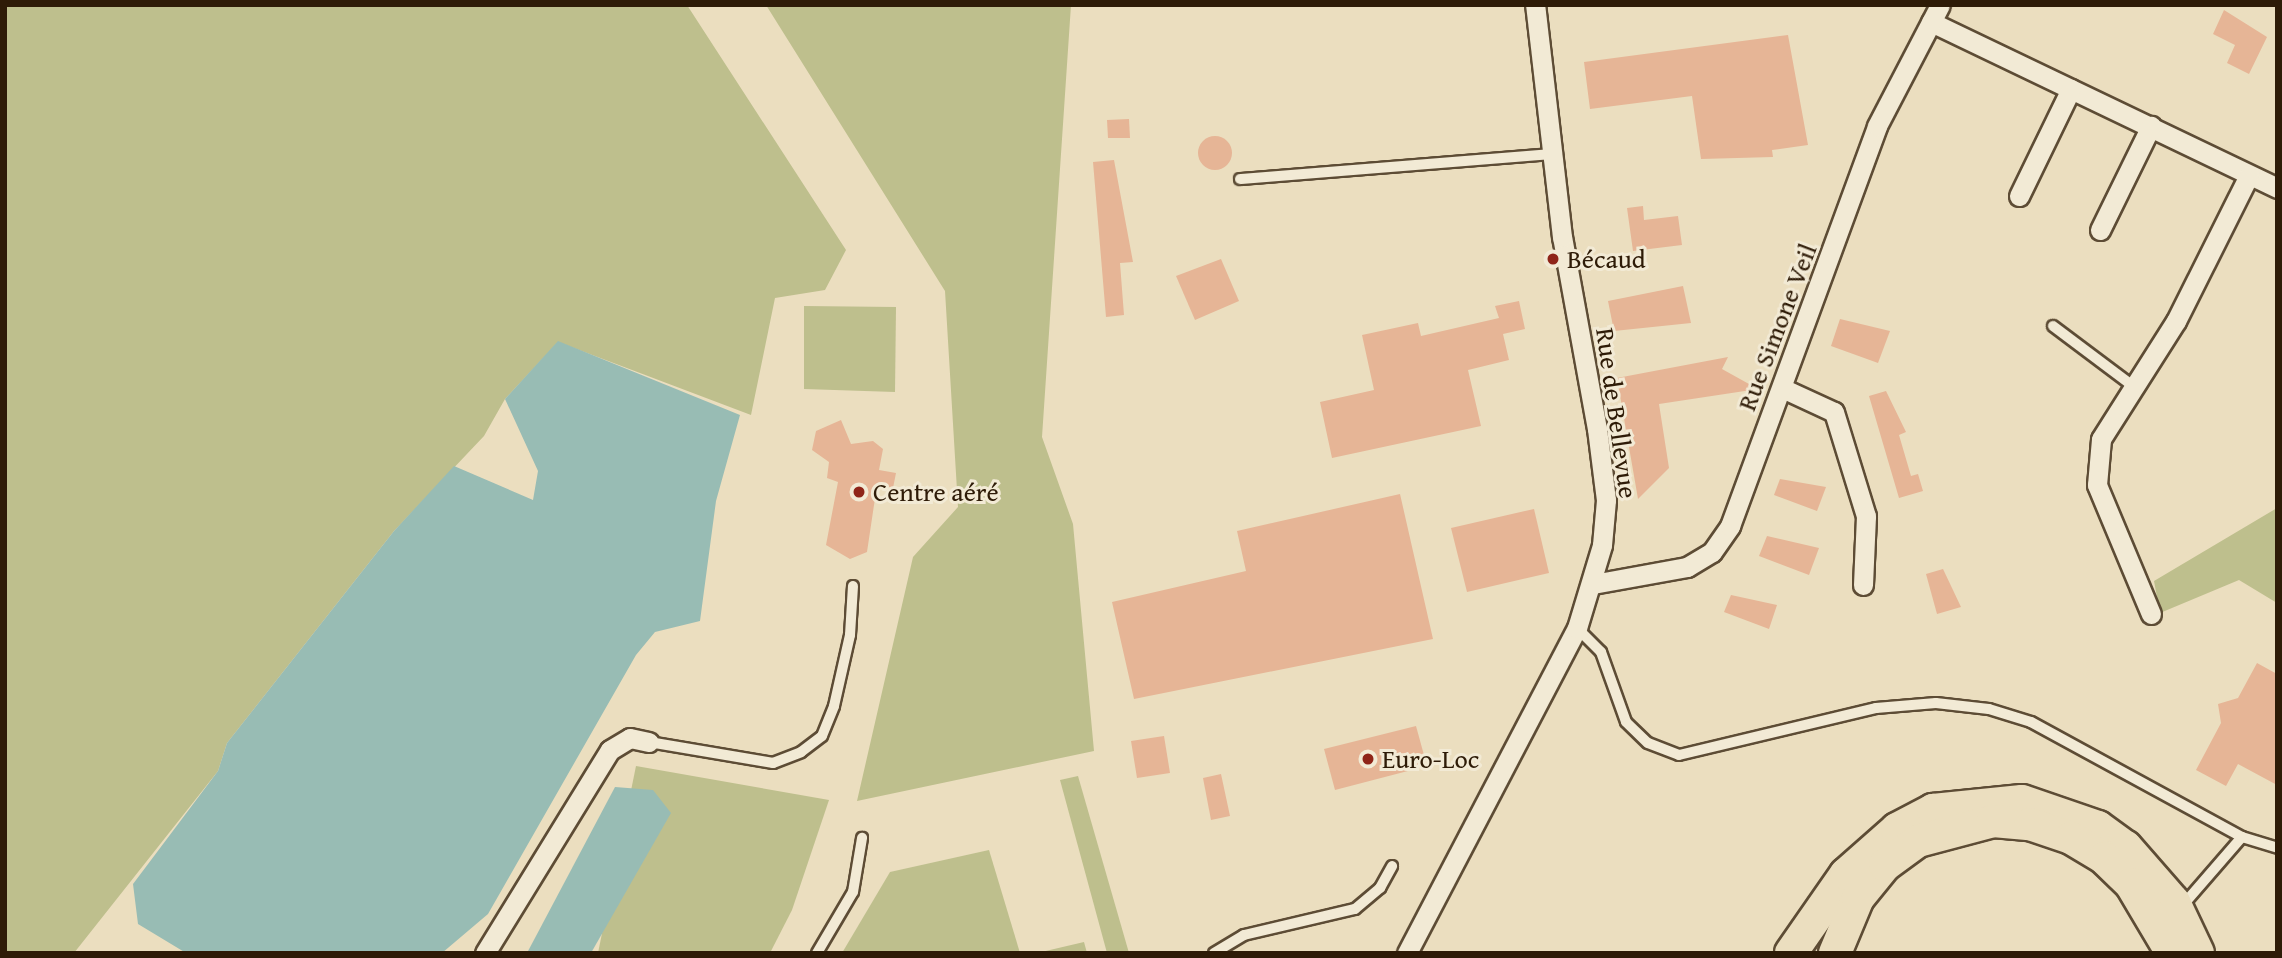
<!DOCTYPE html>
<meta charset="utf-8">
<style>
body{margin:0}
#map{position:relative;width:2282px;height:958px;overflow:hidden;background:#ebdebf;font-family:"Gentium Book Plus",serif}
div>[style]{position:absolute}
.green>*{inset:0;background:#bebf8d}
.water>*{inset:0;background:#98bcb4}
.building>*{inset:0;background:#e6b596}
.round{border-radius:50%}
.roads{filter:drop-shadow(2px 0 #5d4c35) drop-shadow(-2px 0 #5d4c35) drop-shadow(0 2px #5d4c35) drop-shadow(0 -2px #5d4c35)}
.service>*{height:10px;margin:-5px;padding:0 5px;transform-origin:5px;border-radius:5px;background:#f2ead5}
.minor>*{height:19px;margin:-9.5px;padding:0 9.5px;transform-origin:9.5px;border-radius:9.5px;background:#f2ead5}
.trunk>*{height:32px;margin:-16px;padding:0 16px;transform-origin:16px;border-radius:16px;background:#ebdebf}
.dots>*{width:19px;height:19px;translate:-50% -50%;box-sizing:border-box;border:4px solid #f2ead5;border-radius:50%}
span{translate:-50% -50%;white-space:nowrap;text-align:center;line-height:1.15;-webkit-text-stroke:6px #f2ead5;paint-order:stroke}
.poi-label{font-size:26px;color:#2e1b07}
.left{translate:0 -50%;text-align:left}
.street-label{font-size:26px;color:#2e1b07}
.frame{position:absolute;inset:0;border:7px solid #2e1b07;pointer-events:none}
</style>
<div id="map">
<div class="green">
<div style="clip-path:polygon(5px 5px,687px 5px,846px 250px,825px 290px,775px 298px,751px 415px,558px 342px,505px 399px,484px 436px,394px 531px,227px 743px,218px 771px,74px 953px,5px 953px)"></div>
<div style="clip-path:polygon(766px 5px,1071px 5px,1042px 437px,1073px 524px,1094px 751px,857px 801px,913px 557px,958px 507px,945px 291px)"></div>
<div style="clip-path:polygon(804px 306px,896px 307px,895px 392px,804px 389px)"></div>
<div style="clip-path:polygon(2277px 508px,2277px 603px,2239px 580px,2160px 613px,2154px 581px)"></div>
<div style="clip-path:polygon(636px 766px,829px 800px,792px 910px,770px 953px,598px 953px)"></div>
<div style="clip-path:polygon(1078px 776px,1129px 953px,1107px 953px,1060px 780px)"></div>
<div style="clip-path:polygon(989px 850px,1020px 953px,842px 953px,890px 872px)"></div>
<div style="clip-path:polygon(1084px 942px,1087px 953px,1037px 953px)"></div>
</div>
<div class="water">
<div style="clip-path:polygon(558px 341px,740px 415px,716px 501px,700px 621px,655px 632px,636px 655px,488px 914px,442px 953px,186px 953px,138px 924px,133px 884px,218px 771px,227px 743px,394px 531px,454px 466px,533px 500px,538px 471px,505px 399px)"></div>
<div style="clip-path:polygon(615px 787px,653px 790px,671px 813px,591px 953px,527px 953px)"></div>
</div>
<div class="building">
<div style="clip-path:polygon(2224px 10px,2267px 37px,2249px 74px,2227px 63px,2235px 45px,2213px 34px)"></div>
<div style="clip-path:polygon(1788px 35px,1808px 145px,1772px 150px,1773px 157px,1701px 159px,1692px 96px,1590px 109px,1584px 62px)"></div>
<div style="clip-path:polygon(1129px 119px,1130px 138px,1108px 138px,1107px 120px)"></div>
<div class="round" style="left:1198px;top:136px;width:34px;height:34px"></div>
<div style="clip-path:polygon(1114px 160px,1133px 262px,1120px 263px,1124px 315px,1106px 317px,1093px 162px)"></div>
<div style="clip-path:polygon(1643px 206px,1644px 220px,1678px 216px,1682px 245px,1633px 251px,1627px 208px)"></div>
<div style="clip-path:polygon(1221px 259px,1239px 301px,1195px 320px,1176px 276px)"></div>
<div style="clip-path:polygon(1683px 286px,1691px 323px,1614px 331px,1608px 301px)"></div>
<div style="clip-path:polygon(1519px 301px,1525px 329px,1503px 334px,1509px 360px,1468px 370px,1481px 426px,1332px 458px,1320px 402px,1374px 390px,1362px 335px,1418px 323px,1421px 336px,1499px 318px,1495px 306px)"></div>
<div style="clip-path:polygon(1840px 319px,1890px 331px,1878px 363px,1831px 346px)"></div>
<div style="clip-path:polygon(1728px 357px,1722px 369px,1758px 389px,1659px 404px,1669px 468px,1638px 499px,1617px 378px)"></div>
<div style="clip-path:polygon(1886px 391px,1906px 432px,1899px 435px,1911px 476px,1918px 474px,1923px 491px,1899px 498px,1869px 396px)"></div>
<div style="clip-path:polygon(841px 420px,851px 444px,873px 441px,883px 449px,879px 470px,896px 473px,893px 488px,877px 485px,867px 552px,850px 559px,826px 545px,838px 482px,827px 478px,829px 462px,812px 450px,816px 431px)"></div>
<div style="clip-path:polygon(1780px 479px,1826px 487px,1817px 511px,1774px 495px)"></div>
<div style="clip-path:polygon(1400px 494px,1433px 639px,1134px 699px,1112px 602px,1246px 571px,1237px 531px)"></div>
<div style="clip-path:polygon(1534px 509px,1549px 573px,1467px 592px,1451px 528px)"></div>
<div style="clip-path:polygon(1767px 536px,1819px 548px,1809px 575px,1759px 556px)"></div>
<div style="clip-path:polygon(1943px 569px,1961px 607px,1937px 614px,1926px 574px)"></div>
<div style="clip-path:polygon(1731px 595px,1777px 605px,1769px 629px,1724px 612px)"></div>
<div style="clip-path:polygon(2257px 663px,2277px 674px,2277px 785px,2238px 764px,2226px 786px,2196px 770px,2221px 723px,2218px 704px,2238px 698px)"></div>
<div style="clip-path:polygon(1416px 726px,1427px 766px,1335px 790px,1324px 749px)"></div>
<div style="clip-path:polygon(1164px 736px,1170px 773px,1137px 778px,1131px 741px)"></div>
<div style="clip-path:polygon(1221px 774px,1230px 816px,1211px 820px,1203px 778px)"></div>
</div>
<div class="roads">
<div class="service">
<div style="left:1240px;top:179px;width:311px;rotate:-4.6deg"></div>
<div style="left:2053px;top:326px;width:100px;rotate:36.9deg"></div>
<div style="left:1577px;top:628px;width:34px;rotate:45deg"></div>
<div style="left:1601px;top:652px;width:74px;rotate:70.3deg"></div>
<div style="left:1626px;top:722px;width:30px;rotate:44deg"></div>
<div style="left:1648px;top:743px;width:33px;rotate:21deg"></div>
<div style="left:1679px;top:755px;width:203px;rotate:-13.4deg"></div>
<div style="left:1876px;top:708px;width:60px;rotate:-4.8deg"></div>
<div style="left:1936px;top:703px;width:53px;rotate:6.5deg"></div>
<div style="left:1989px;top:709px;width:44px;rotate:17.2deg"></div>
<div style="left:2031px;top:722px;width:240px;rotate:28.6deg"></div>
<div style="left:649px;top:742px;width:126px;rotate:9.6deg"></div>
<div style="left:773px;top:763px;width:30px;rotate:-21deg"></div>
<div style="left:801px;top:752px;width:26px;rotate:-37deg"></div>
<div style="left:822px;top:736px;width:32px;rotate:-68deg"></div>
<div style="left:834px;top:706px;width:73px;rotate:-77.3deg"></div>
<div style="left:850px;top:635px;width:49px;rotate:-86.5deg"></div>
<div style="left:2183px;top:905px;width:90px;rotate:-49.1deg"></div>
<div style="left:2242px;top:837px;width:37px;rotate:17deg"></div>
<div style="left:817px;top:953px;width:71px;rotate:-59.5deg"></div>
<div style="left:853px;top:892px;width:55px;rotate:-80.5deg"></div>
<div style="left:1214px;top:953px;width:35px;rotate:-31deg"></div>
<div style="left:1244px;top:935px;width:114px;rotate:-13.2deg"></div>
<div style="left:1355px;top:909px;width:33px;rotate:-40deg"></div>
<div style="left:1380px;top:888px;width:25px;rotate:-61deg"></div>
</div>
<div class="minor">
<div style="left:1931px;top:22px;width:384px;rotate:25.6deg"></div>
<div style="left:2019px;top:196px;width:119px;rotate:-64.1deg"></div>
<div style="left:2100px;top:230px;width:116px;rotate:-63.9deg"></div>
<div style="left:1782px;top:388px;width:57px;rotate:24.8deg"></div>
<div style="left:1834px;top:412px;width:109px;rotate:72.9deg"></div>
<div style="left:1866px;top:516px;width:69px;rotate:92.5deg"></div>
<div style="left:1593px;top:584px;width:96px;rotate:-10.3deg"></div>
<div style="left:1687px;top:567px;width:29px;rotate:-31deg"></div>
<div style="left:1712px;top:552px;width:32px;rotate:-55deg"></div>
<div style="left:1730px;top:526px;width:426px;rotate:-69.8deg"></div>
<div style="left:1877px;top:126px;width:136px;rotate:-62.5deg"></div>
<div style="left:2151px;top:614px;width:140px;rotate:-112.7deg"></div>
<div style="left:2097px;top:485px;width:46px;rotate:-85deg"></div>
<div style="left:2101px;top:439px;width:140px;rotate:-57.6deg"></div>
<div style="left:2176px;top:321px;width:163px;rotate:-63.4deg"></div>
<div style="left:485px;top:953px;width:238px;rotate:-58.4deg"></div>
<div style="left:610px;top:750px;width:23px;rotate:-31deg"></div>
<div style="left:630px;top:738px;width:19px;rotate:12deg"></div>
<div style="left:1407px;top:953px;width:367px;rotate:-62.4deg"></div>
<div style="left:1577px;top:628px;width:87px;rotate:-73.2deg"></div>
<div style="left:1602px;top:545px;width:45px;rotate:-84.9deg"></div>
<div style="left:1606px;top:500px;width:72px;rotate:-97.2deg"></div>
<div style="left:1597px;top:429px;width:195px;rotate:-100.3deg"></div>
<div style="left:1562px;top:237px;width:234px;rotate:-96.6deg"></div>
</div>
<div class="trunk">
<div style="left:1791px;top:953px;width:96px;rotate:-55.2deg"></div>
<div style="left:1846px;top:874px;width:68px;rotate:-41.4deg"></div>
<div style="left:1897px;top:829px;width:41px;rotate:-27.8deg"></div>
<div style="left:1933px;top:810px;width:89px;rotate:-5.8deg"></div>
<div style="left:2022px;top:801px;width:80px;rotate:18.9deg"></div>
<div style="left:2098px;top:827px;width:34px;rotate:36deg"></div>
<div style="left:2126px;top:847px;width:73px;rotate:48.9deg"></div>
<div style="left:2174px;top:902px;width:56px;rotate:64.8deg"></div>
<div style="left:1835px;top:953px;width:60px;rotate:-67.3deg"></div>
<div style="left:1858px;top:898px;width:43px;rotate:-50.7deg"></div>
<div style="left:1885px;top:865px;width:41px;rotate:-36deg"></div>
<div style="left:1918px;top:841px;width:78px;rotate:-14.9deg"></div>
<div style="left:1993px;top:821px;width:37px;rotate:5deg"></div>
<div style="left:2030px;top:824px;width:43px;rotate:18.9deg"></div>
<div style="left:2071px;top:838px;width:39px;rotate:31deg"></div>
<div style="left:2104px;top:858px;width:37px;rotate:44deg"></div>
<div style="left:2131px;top:884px;width:80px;rotate:59.3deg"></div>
</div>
</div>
<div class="dots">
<div style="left:1553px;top:259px;background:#8f2418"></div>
<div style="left:859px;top:492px;background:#8f2418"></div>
<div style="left:1368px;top:759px;background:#8f2418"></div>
</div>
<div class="poi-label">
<span class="left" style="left:1567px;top:259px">Bécaud</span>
<span class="left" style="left:873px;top:492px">Centre aéré</span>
<span class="left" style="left:1382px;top:759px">Euro-Loc</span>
</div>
<div class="street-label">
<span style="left:1777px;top:327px;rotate:-69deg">Rue Simone Veil</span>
<span style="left:1617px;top:413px;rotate:82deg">Rue de Bellevue</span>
</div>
<div class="frame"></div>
</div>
